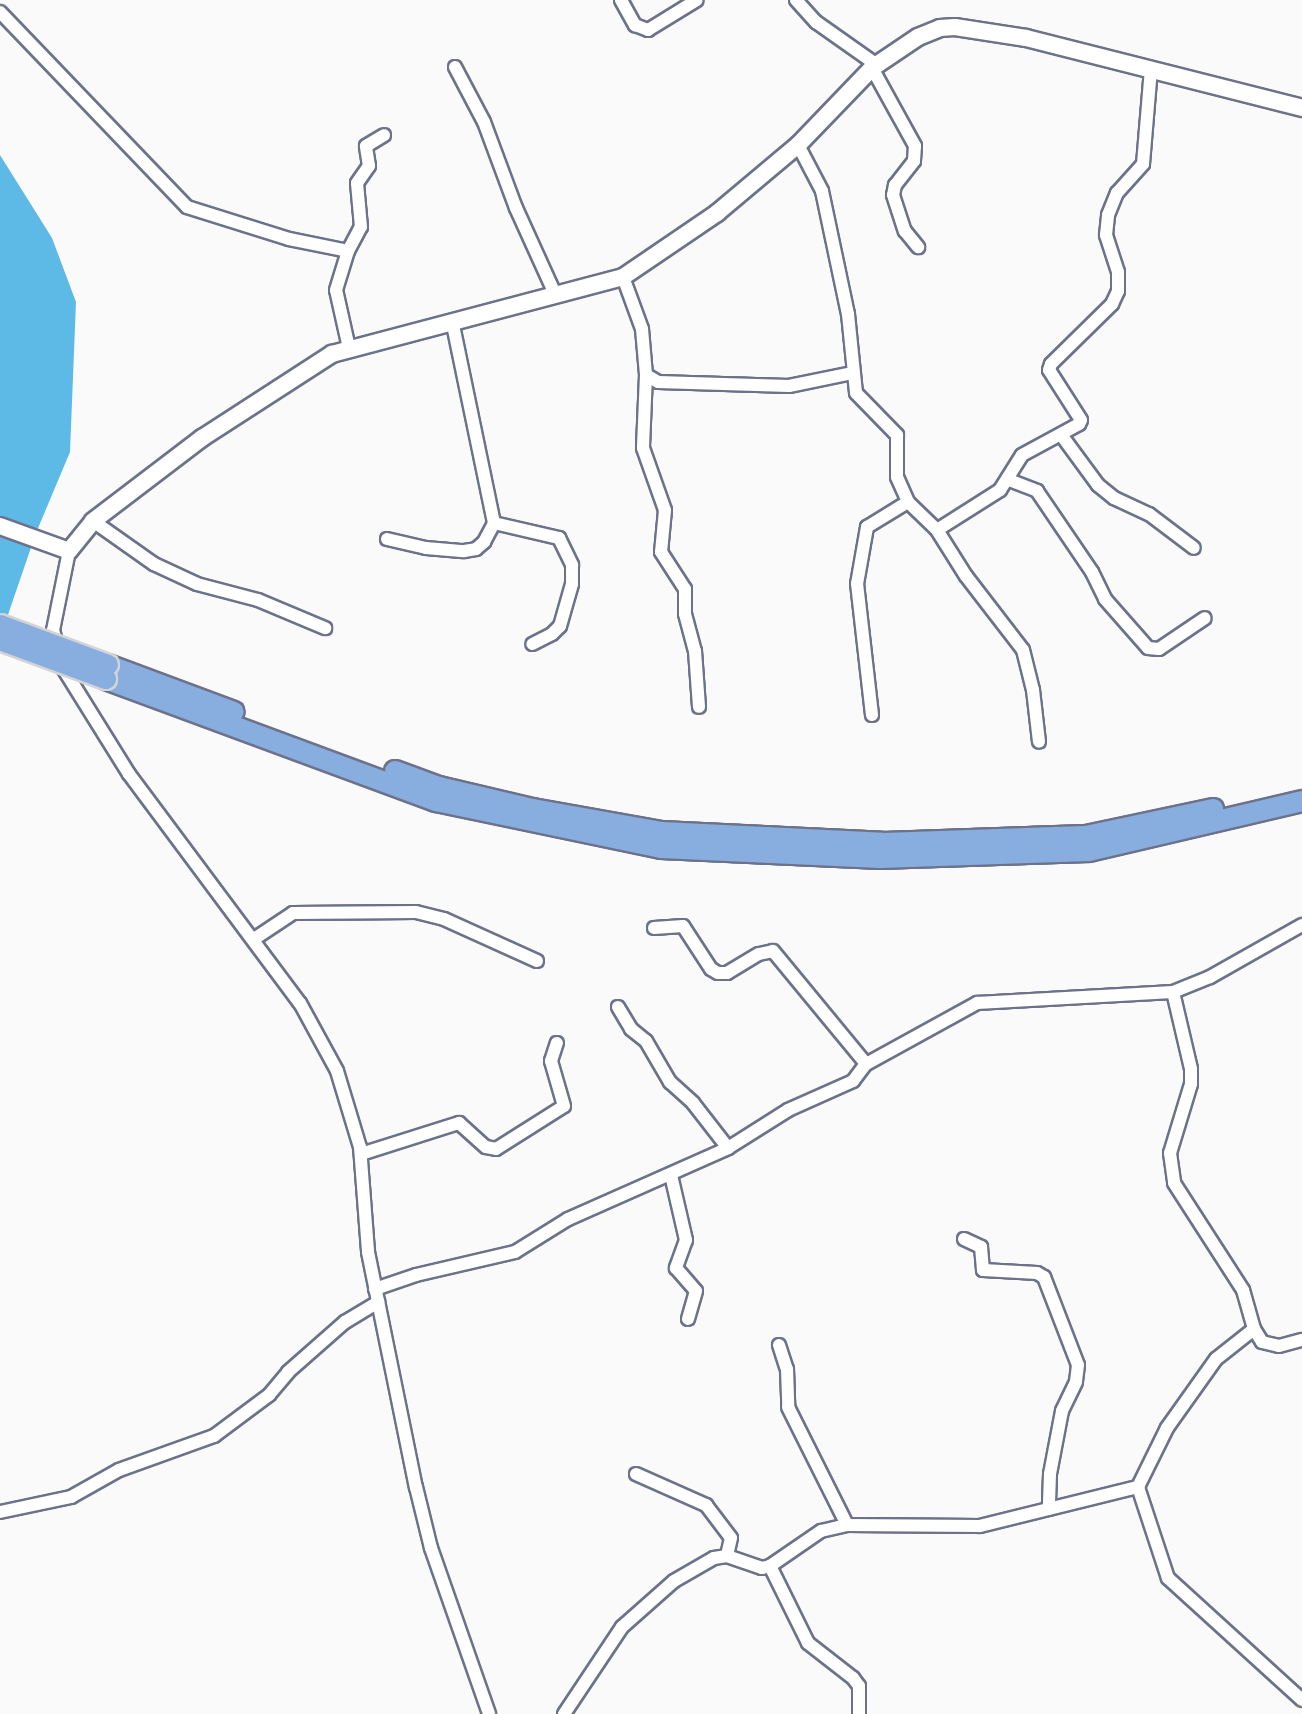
<!DOCTYPE html>
<style>
body{margin:0}
#map{position:relative;width:1302px;height:1714px;overflow:hidden;background:#fafafa;font-family:"Playfair Display",serif}
div>[style]{position:absolute}
.water>*{inset:0;background:#5dbae7}
.roads{filter:drop-shadow(2px 0 #6d728a) drop-shadow(-2px 0 #6d728a) drop-shadow(0 2px #6d728a) drop-shadow(0 -2px #6d728a)}
.minor>*{height:12px;margin:-6px;padding:0 6px;transform-origin:6px;border-radius:6px;background:#fff}
.tertiary>*{height:16px;margin:-8px;padding:0 8px;transform-origin:8px;border-radius:8px;background:#fff}
.trunk>*{height:20px;margin:-10px;padding:0 10px;transform-origin:10px;border-radius:10px;background:#87aede}
.bridges{filter:drop-shadow(2px 0 #d4d4d6) drop-shadow(-2px 0 #d4d4d6) drop-shadow(0 2px #d4d4d6) drop-shadow(0 -2px #d4d4d6)}
.trunk-bridge>*{height:20px;margin:-10px;padding:0 10px;transform-origin:10px;border-radius:10px;background:#87aede}
span{translate:-50% -50%;white-space:nowrap;text-align:center;line-height:1.15;-webkit-text-stroke:6px #fafafa;paint-order:stroke}
</style>
<div id="map">
<div class="water">
<div style="clip-path:polygon(0 155px,52px 238px,76px 302px,70px 452px,36px 533px,0 638px)"></div>
</div>
<div class="roads">
<div class="minor">
<div style="left:621px;top:0;width:29px;rotate:61deg"></div>
<div style="left:635px;top:25px;width:14px;rotate:21deg"></div>
<div style="left:648px;top:30px;width:57px;rotate:-31.5deg"></div>
<div style="left:796px;top:0;width:30px;rotate:48deg"></div>
<div style="left:816px;top:22px;width:75px;rotate:35.2deg"></div>
<div style="left:0;top:12px;width:270px;rotate:46.2deg"></div>
<div style="left:187px;top:207px;width:107px;rotate:17.4deg"></div>
<div style="left:289px;top:239px;width:60px;rotate:11.5deg"></div>
<div style="left:455px;top:67px;width:62px;rotate:62.2deg"></div>
<div style="left:484px;top:122px;width:92px;rotate:69.6deg"></div>
<div style="left:516px;top:208px;width:94px;rotate:65.6deg"></div>
<div style="left:872px;top:68px;width:89px;rotate:61.1deg"></div>
<div style="left:915px;top:146px;width:15px;rotate:94deg"></div>
<div style="left:914px;top:161px;width:31px;rotate:128deg"></div>
<div style="left:895px;top:185px;width:10px;rotate:101deg"></div>
<div style="left:893px;top:195px;width:38px;rotate:72deg"></div>
<div style="left:905px;top:231px;width:21px;rotate:51deg"></div>
<div style="left:798px;top:145px;width:52px;rotate:62.4deg"></div>
<div style="left:822px;top:191px;width:126px;rotate:78.1deg"></div>
<div style="left:848px;top:314px;width:79px;rotate:84.2deg"></div>
<div style="left:856px;top:393px;width:59px;rotate:45.7deg"></div>
<div style="left:897px;top:435px;width:42px;rotate:90deg"></div>
<div style="left:897px;top:477px;width:27px;rotate:66deg"></div>
<div style="left:908px;top:502px;width:40px;rotate:44deg"></div>
<div style="left:937px;top:530px;width:54px;rotate:57.8deg"></div>
<div style="left:966px;top:576px;width:93px;rotate:52.4deg"></div>
<div style="left:1023px;top:650px;width:41px;rotate:76deg"></div>
<div style="left:1033px;top:690px;width:52px;rotate:83.4deg"></div>
<div style="left:623px;top:277px;width:55px;rotate:69.9deg"></div>
<div style="left:642px;top:329px;width:46px;rotate:85deg"></div>
<div style="left:646px;top:375px;width:73px;rotate:92.4deg"></div>
<div style="left:643px;top:448px;width:66px;rotate:70.5deg"></div>
<div style="left:665px;top:510px;width:42px;rotate:95.4deg"></div>
<div style="left:661px;top:552px;width:44px;rotate:57deg"></div>
<div style="left:685px;top:589px;width:25px;rotate:90deg"></div>
<div style="left:685px;top:614px;width:38px;rotate:75deg"></div>
<div style="left:695px;top:651px;width:56px;rotate:85.9deg"></div>
<div style="left:349px;top:348px;width:59px;rotate:-102.6deg"></div>
<div style="left:336px;top:290px;width:41px;rotate:-72.9deg"></div>
<div style="left:348px;top:251px;width:27px;rotate:-62deg"></div>
<div style="left:361px;top:227px;width:44px;rotate:-95.2deg"></div>
<div style="left:357px;top:183px;width:21px;rotate:-55deg"></div>
<div style="left:369px;top:166px;width:20px;rotate:-99deg"></div>
<div style="left:366px;top:146px;width:21px;rotate:-31deg"></div>
<div style="left:646px;top:375px;width:14px;rotate:30deg"></div>
<div style="left:658px;top:382px;width:131px;rotate:1.7deg"></div>
<div style="left:789px;top:386px;width:64px;rotate:-11.7deg"></div>
<div style="left:1062px;top:436px;width:61px;rotate:53.7deg"></div>
<div style="left:1098px;top:485px;width:21px;rotate:39deg"></div>
<div style="left:1114px;top:498px;width:38px;rotate:25deg"></div>
<div style="left:1149px;top:514px;width:56px;rotate:37.1deg"></div>
<div style="left:1009px;top:480px;width:30px;rotate:21deg"></div>
<div style="left:1037px;top:491px;width:98px;rotate:55.8deg"></div>
<div style="left:1092px;top:572px;width:30px;rotate:64deg"></div>
<div style="left:1105px;top:599px;width:65px;rotate:48.7deg"></div>
<div style="left:1148px;top:648px;width:11px;rotate:5deg"></div>
<div style="left:1159px;top:649px;width:55px;rotate:-34deg"></div>
<div style="left:93px;top:521px;width:75px;rotate:35.2deg"></div>
<div style="left:154px;top:564px;width:47px;rotate:24.9deg"></div>
<div style="left:197px;top:584px;width:63px;rotate:14.7deg"></div>
<div style="left:258px;top:600px;width:73px;rotate:22.7deg"></div>
<div style="left:494px;top:523px;width:67px;rotate:13deg"></div>
<div style="left:559px;top:538px;width:30px;rotate:64deg"></div>
<div style="left:572px;top:565px;width:19px;rotate:90deg"></div>
<div style="left:572px;top:584px;width:44px;rotate:105.9deg"></div>
<div style="left:560px;top:626px;width:11px;rotate:135deg"></div>
<div style="left:552px;top:634px;width:22px;rotate:153deg"></div>
<div style="left:937px;top:530px;width:75px;rotate:-32.4deg"></div>
<div style="left:1000px;top:490px;width:41px;rotate:-57.8deg"></div>
<div style="left:1022px;top:455px;width:65px;rotate:-28.5deg"></div>
<div style="left:1079px;top:424px;width:4px;rotate:-63deg"></div>
<div style="left:1081px;top:420px;width:59px;rotate:-122.6deg"></div>
<div style="left:1049px;top:370px;width:6px;rotate:-72deg"></div>
<div style="left:1051px;top:364px;width:86px;rotate:-44.5deg"></div>
<div style="left:1112px;top:304px;width:14px;rotate:-65deg"></div>
<div style="left:1118px;top:291px;width:19px;rotate:-90deg"></div>
<div style="left:1118px;top:272px;width:39px;rotate:-108deg"></div>
<div style="left:1106px;top:235px;width:20px;rotate:-84deg"></div>
<div style="left:1108px;top:215px;width:24px;rotate:-68deg"></div>
<div style="left:1117px;top:193px;width:39px;rotate:-48deg"></div>
<div style="left:1143px;top:164px;width:96px;rotate:-85.2deg"></div>
<div style="left:387px;top:539px;width:40px;rotate:13deg"></div>
<div style="left:426px;top:548px;width:38px;rotate:5deg"></div>
<div style="left:464px;top:551px;width:12px;rotate:-9deg"></div>
<div style="left:476px;top:549px;width:11px;rotate:-41deg"></div>
<div style="left:484px;top:542px;width:21px;rotate:-62deg"></div>
<div style="left:494px;top:523px;width:206px;rotate:-101.7deg"></div>
<div style="left:69px;top:551px;width:81px;rotate:101.4deg"></div>
<div style="left:53px;top:630px;width:39px;rotate:75deg"></div>
<div style="left:63px;top:668px;width:125px;rotate:58.1deg"></div>
<div style="left:129px;top:774px;width:286px;rotate:53.3deg"></div>
<div style="left:300px;top:1003px;width:77px;rotate:61.4deg"></div>
<div style="left:337px;top:1071px;width:79px;rotate:73.2deg"></div>
<div style="left:360px;top:1147px;width:105px;rotate:85.6deg"></div>
<div style="left:368px;top:1252px;width:240px;rotate:78.5deg"></div>
<div style="left:416px;top:1487px;width:63px;rotate:76.2deg"></div>
<div style="left:431px;top:1548px;width:176px;rotate:70.7deg"></div>
<div style="left:872px;top:715px;width:132px;rotate:-96.5deg"></div>
<div style="left:857px;top:584px;width:58px;rotate:-80deg"></div>
<div style="left:867px;top:527px;width:48px;rotate:-31.4deg"></div>
<div style="left:654px;top:928px;width:29px;rotate:-4deg"></div>
<div style="left:683px;top:926px;width:51px;rotate:56.9deg"></div>
<div style="left:711px;top:969px;width:8px;rotate:30deg"></div>
<div style="left:718px;top:973px;width:9px"></div>
<div style="left:727px;top:973px;width:37px;rotate:-31deg"></div>
<div style="left:759px;top:954px;width:14px;rotate:-12deg"></div>
<div style="left:773px;top:951px;width:146px;rotate:50.5deg"></div>
<div style="left:254px;top:939px;width:47px;rotate:-33.7deg"></div>
<div style="left:293px;top:913px;width:123px;rotate:-0.5deg"></div>
<div style="left:416px;top:912px;width:29px;rotate:14deg"></div>
<div style="left:444px;top:919px;width:102px;rotate:24.3deg"></div>
<div style="left:1173px;top:992px;width:79px;rotate:76.8deg"></div>
<div style="left:1191px;top:1069px;width:15px;rotate:90deg"></div>
<div style="left:1191px;top:1084px;width:72px;rotate:106.9deg"></div>
<div style="left:1170px;top:1153px;width:30px;rotate:82deg"></div>
<div style="left:1174px;top:1183px;width:127px;rotate:57.2deg"></div>
<div style="left:1243px;top:1290px;width:41px;rotate:74.2deg"></div>
<div style="left:1254px;top:1329px;width:15px;rotate:58deg"></div>
<div style="left:1262px;top:1342px;width:17px;rotate:13deg"></div>
<div style="left:1279px;top:1346px;width:24px;rotate:-15deg"></div>
<div style="left:618px;top:1007px;width:26px;rotate:59deg"></div>
<div style="left:631px;top:1029px;width:19px;rotate:39deg"></div>
<div style="left:646px;top:1041px;width:48px;rotate:59.7deg"></div>
<div style="left:670px;top:1082px;width:31px;rotate:42deg"></div>
<div style="left:693px;top:1103px;width:57px;rotate:52.1deg"></div>
<div style="left:361px;top:1154px;width:103px;rotate:-17.6deg"></div>
<div style="left:459px;top:1123px;width:36px;rotate:42deg"></div>
<div style="left:486px;top:1147px;width:10px;rotate:11deg"></div>
<div style="left:496px;top:1149px;width:80px;rotate:-32.3deg"></div>
<div style="left:564px;top:1106px;width:47px;rotate:-106.1deg"></div>
<div style="left:551px;top:1061px;width:19px;rotate:-72deg"></div>
<div style="left:671px;top:1175px;width:67px;rotate:77deg"></div>
<div style="left:686px;top:1240px;width:30px;rotate:110deg"></div>
<div style="left:676px;top:1268px;width:30px;rotate:49deg"></div>
<div style="left:696px;top:1291px;width:29px;rotate:106deg"></div>
<div style="left:964px;top:1239px;width:19px;rotate:25deg"></div>
<div style="left:981px;top:1247px;width:23px;rotate:85deg"></div>
<div style="left:983px;top:1270px;width:54px;rotate:3.2deg"></div>
<div style="left:1037px;top:1273px;width:8px;rotate:30deg"></div>
<div style="left:1044px;top:1277px;width:94px;rotate:68.9deg"></div>
<div style="left:1078px;top:1365px;width:17px;rotate:97deg"></div>
<div style="left:1076px;top:1382px;width:32px;rotate:116deg"></div>
<div style="left:1062px;top:1411px;width:64px;rotate:100.8deg"></div>
<div style="left:1050px;top:1474px;width:35px;rotate:92deg"></div>
<div style="left:375px;top:1289px;width:43px;rotate:-18.9deg"></div>
<div style="left:416px;top:1275px;width:102px;rotate:-13.1deg"></div>
<div style="left:515px;top:1252px;width:62px;rotate:-31.9deg"></div>
<div style="left:568px;top:1219px;width:175px;rotate:-23.9deg"></div>
<div style="left:728px;top:1148px;width:71px;rotate:-32.3deg"></div>
<div style="left:788px;top:1110px;width:71px;rotate:-24deg"></div>
<div style="left:853px;top:1081px;width:21px;rotate:-53deg"></div>
<div style="left:866px;top:1064px;width:127px;rotate:-28.8deg"></div>
<div style="left:977px;top:1003px;width:196px;rotate:-3.2deg"></div>
<div style="left:1173px;top:992px;width:40px;rotate:-22deg"></div>
<div style="left:1210px;top:977px;width:106px;rotate:-29.5deg"></div>
<div style="left:1254px;top:1329px;width:48px;rotate:141.7deg"></div>
<div style="left:1216px;top:1359px;width:85px;rotate:125.4deg"></div>
<div style="left:1167px;top:1428px;width:66px;rotate:116.2deg"></div>
<div style="left:1138px;top:1487px;width:96px;rotate:71.8deg"></div>
<div style="left:1168px;top:1578px;width:181px;rotate:42.3deg"></div>
<div style="left:779px;top:1345px;width:25px;rotate:72deg"></div>
<div style="left:787px;top:1369px;width:38px;rotate:88deg"></div>
<div style="left:788px;top:1407px;width:132px;rotate:63.4deg"></div>
<div style="left:636px;top:1474px;width:77px;rotate:23.9deg"></div>
<div style="left:706px;top:1505px;width:41px;rotate:52.9deg"></div>
<div style="left:731px;top:1538px;width:18px;rotate:103deg"></div>
<div style="left:0;top:1512px;width:73px;rotate:-11.9deg"></div>
<div style="left:71px;top:1497px;width:55px;rotate:-29.4deg"></div>
<div style="left:119px;top:1470px;width:101px;rotate:-19.7deg"></div>
<div style="left:214px;top:1436px;width:69px;rotate:-36.7deg"></div>
<div style="left:269px;top:1395px;width:30px;rotate:-50deg"></div>
<div style="left:288px;top:1372px;width:76px;rotate:-41.3deg"></div>
<div style="left:345px;top:1322px;width:39px;rotate:-31deg"></div>
<div style="left:770px;top:1566px;width:86px;rotate:63.7deg"></div>
<div style="left:808px;top:1643px;width:57px;rotate:37.9deg"></div>
<div style="left:853px;top:1678px;width:10px;rotate:53deg"></div>
<div style="left:859px;top:1686px;width:28px;rotate:90deg"></div>
<div style="left:564px;top:1714px;width:105px;rotate:-56.3deg"></div>
<div style="left:622px;top:1627px;width:69px;rotate:-41.5deg"></div>
<div style="left:674px;top:1581px;width:46px;rotate:-29.9deg"></div>
<div style="left:714px;top:1558px;width:13px;rotate:-9deg"></div>
<div style="left:727px;top:1556px;width:37px;rotate:19deg"></div>
<div style="left:762px;top:1568px;width:8px;rotate:-14deg"></div>
<div style="left:770px;top:1566px;width:62px;rotate:-34.5deg"></div>
<div style="left:821px;top:1531px;width:27px;rotate:-13deg"></div>
<div style="left:847px;top:1525px;width:133px;rotate:0.4deg"></div>
<div style="left:980px;top:1526px;width:163px;rotate:-13.9deg"></div>
</div>
<div class="tertiary">
<div style="left:0;top:526px;width:73px;rotate:19.9deg"></div>
<div style="left:69px;top:551px;width:38px;rotate:-51deg"></div>
<div style="left:93px;top:521px;width:137px;rotate:-37.3deg"></div>
<div style="left:202px;top:438px;width:155px;rotate:-32.9deg"></div>
<div style="left:332px;top:354px;width:301px;rotate:-14.8deg"></div>
<div style="left:623px;top:277px;width:114px;rotate:-34.2deg"></div>
<div style="left:717px;top:213px;width:106px;rotate:-40deg"></div>
<div style="left:798px;top:145px;width:107px;rotate:-46.1deg"></div>
<div style="left:872px;top:68px;width:55px;rotate:-34deg"></div>
<div style="left:918px;top:37px;width:24px;rotate:-22deg"></div>
<div style="left:940px;top:28px;width:15px;rotate:-4deg"></div>
<div style="left:955px;top:27px;width:72px;rotate:8.8deg"></div>
<div style="left:1026px;top:38px;width:285px;rotate:14.2deg"></div>
</div>
<div class="trunk">
<div style="left:108px;top:665px;width:134px;rotate:20.5deg"></div>
<div style="left:106px;top:679px;width:352px;rotate:20.3deg"></div>
<div style="left:436px;top:801px;width:230px;rotate:11.8deg"></div>
<div style="left:661px;top:848px;width:219px;rotate:2.6deg"></div>
<div style="left:880px;top:858px;width:209px;rotate:-1.9deg"></div>
<div style="left:1089px;top:851px;width:219px;rotate:-13.2deg"></div>
<div style="left:395px;top:771px;width:47px;rotate:20deg"></div>
<div style="left:439px;top:787px;width:97px;rotate:13.2deg"></div>
<div style="left:533px;top:809px;width:131px;rotate:10.1deg"></div>
<div style="left:662px;top:832px;width:221px;rotate:2.8deg"></div>
<div style="left:883px;top:843px;width:203px;rotate:-2deg"></div>
<div style="left:1086px;top:836px;width:130px;rotate:-12deg"></div>
</div>
</div>
<div class="bridges">
<div class="trunk-bridge">
<div style="left:0;top:625px;width:115px;rotate:20.3deg"></div>
<div style="left:0;top:640px;width:113px;rotate:20.2deg"></div>
</div>
</div>
</div>
